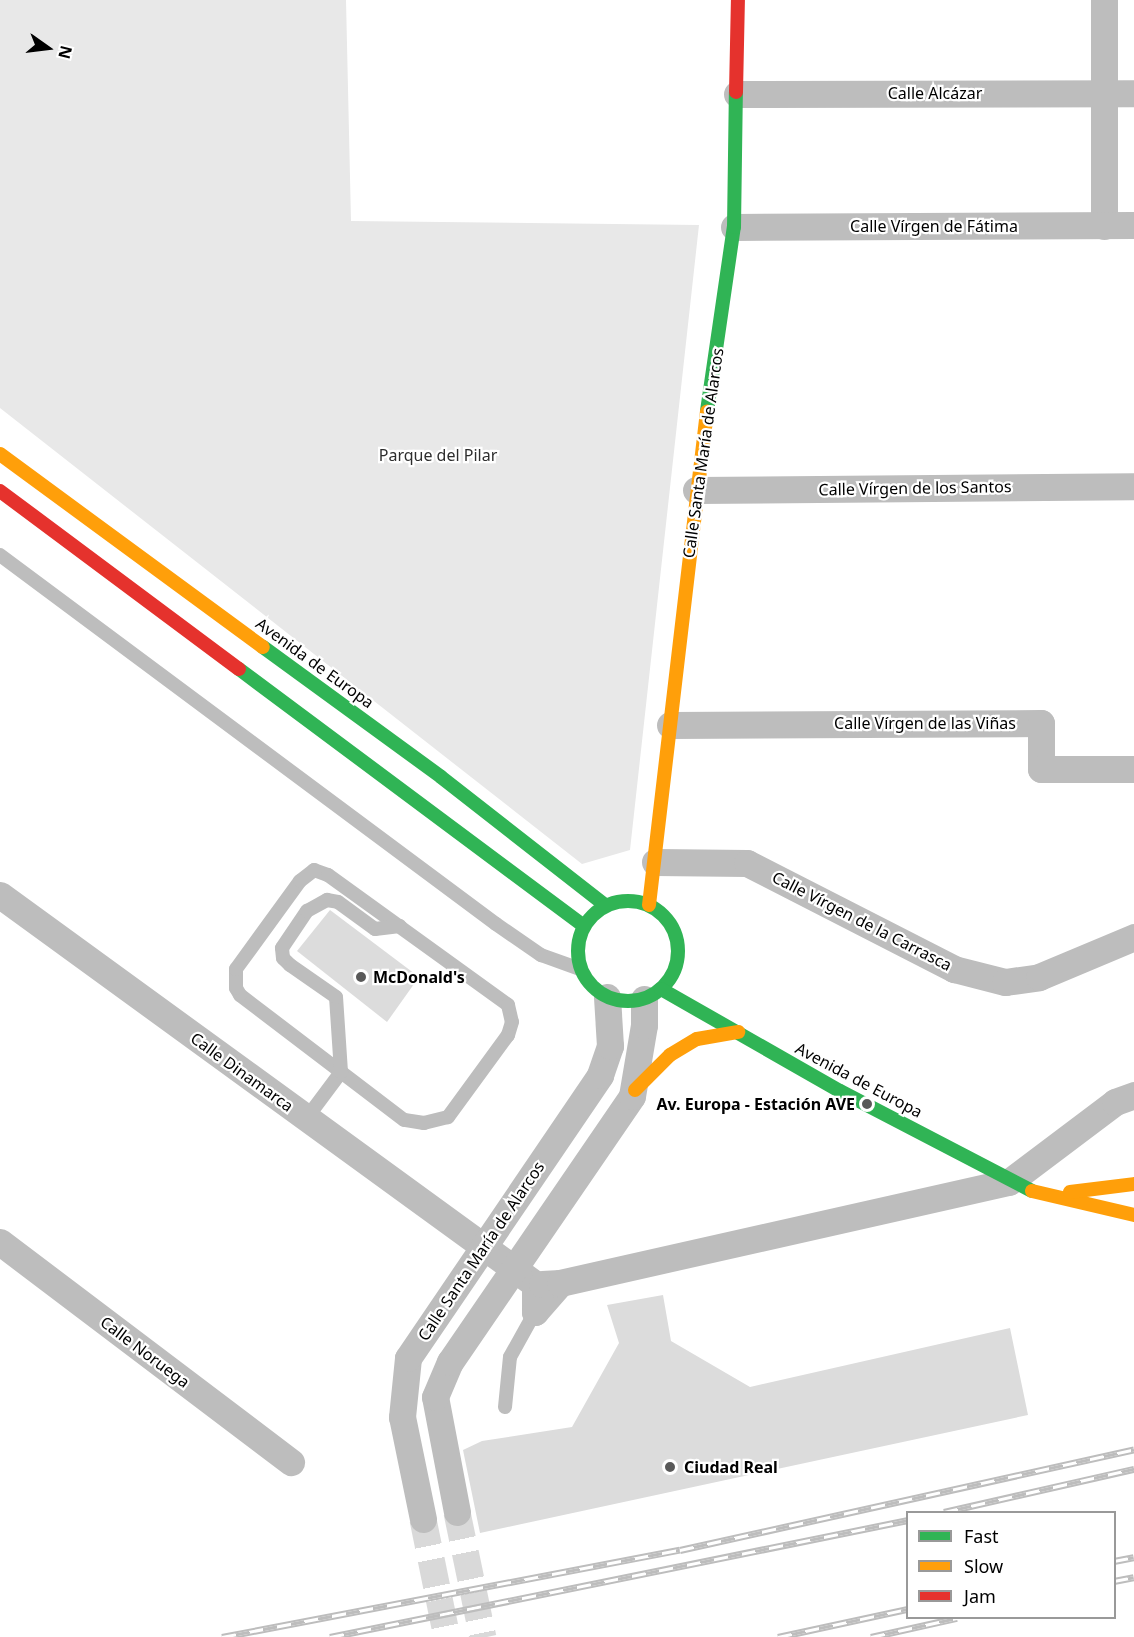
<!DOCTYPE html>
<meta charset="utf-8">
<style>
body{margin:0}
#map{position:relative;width:1134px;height:1637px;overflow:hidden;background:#fff;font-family:"Noto Sans",sans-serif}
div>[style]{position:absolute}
.green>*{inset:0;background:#e8e8e8}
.building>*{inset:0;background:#dcdcdc}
.street-tunnel>*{height:27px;margin-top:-13.5px;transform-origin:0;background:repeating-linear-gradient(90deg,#d9d9d9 0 27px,transparent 0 41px)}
.lane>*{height:14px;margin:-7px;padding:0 7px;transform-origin:7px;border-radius:7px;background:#bdbdbd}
.street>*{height:27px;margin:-13.5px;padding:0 13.5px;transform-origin:13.5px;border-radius:13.5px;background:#bdbdbd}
.fast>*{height:14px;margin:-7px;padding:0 7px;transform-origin:7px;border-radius:7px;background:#30b455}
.fast>.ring{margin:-7px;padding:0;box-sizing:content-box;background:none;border:14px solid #30b455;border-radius:50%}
.slow>*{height:14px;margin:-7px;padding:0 7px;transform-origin:7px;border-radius:7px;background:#ff9f0a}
.jam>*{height:14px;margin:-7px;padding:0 7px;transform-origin:7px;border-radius:7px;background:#e5322d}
.rail>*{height:7px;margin-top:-3.5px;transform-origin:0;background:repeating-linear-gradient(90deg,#fff 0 14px,#bdbdbd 0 28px);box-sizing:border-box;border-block:2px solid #bdbdbd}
.dots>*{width:16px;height:16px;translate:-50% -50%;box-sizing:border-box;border:3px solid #fff;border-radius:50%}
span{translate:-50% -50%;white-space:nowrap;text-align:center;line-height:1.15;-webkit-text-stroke:4.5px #fff;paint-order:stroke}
.street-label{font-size:16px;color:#000}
.park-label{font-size:16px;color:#2d2d2d}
.poi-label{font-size:16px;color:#000;font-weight:700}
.left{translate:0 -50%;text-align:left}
.right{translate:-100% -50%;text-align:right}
.legend{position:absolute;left:906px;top:1511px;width:210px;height:108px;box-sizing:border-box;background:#fff;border:2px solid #999;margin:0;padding:8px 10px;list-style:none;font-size:18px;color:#000}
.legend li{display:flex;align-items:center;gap:12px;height:30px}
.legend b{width:30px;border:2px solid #999}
.north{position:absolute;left:18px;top:18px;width:60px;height:60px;-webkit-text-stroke:4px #fff;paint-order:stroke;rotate:104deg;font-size:16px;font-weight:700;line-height:24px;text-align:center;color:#000}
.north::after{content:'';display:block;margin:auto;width:21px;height:27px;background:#000;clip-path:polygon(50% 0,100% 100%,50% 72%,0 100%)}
</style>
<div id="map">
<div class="green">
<div style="clip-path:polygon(0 0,346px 0,351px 221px,699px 225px,630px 850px,582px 864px,0 408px)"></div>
</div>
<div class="building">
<div style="clip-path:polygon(330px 910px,419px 977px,387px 1022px,297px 951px)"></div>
<div style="clip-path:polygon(663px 1295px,671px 1341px,750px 1387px,1010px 1328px,1028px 1415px,480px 1533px,463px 1450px,482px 1441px,572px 1427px,619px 1343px,607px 1305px)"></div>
</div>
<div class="street-tunnel">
<div style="left:457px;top:1512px;width:128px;rotate:78.3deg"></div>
<div style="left:423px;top:1519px;width:120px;rotate:78.5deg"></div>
</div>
<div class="lane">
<div style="left:0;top:555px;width:618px;rotate:36.65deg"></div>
<div style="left:496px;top:924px;width:55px;rotate:34.6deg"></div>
<div style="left:541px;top:955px;width:41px;rotate:19.7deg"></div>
<div style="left:314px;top:870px;width:15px;rotate:20deg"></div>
<div style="left:328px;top:875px;width:222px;rotate:35.8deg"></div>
<div style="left:508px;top:1005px;width:17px;rotate:77deg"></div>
<div style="left:512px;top:1022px;width:14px;rotate:107deg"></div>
<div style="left:508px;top:1035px;width:102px;rotate:126.2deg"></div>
<div style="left:448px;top:1117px;width:25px;rotate:166deg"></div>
<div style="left:424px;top:1123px;width:20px;rotate:-171deg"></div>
<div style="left:404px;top:1120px;width:206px;rotate:-142.7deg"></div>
<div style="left:240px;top:995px;width:8px;rotate:-120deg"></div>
<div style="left:236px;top:988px;width:19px;rotate:-90deg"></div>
<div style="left:236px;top:969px;width:109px;rotate:-54deg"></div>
<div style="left:300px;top:881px;width:18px;rotate:-38deg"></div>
<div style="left:306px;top:1119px;width:59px;rotate:-53.3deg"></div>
<div style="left:341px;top:1072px;width:75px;rotate:-93.8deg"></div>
<div style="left:336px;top:997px;width:56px;rotate:-145.2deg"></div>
<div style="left:290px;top:965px;width:10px;rotate:-135deg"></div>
<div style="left:283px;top:958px;width:10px;rotate:-96deg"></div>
<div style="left:282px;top:948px;width:45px;rotate:-56deg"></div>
<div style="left:307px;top:911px;width:23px;rotate:-29deg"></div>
<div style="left:327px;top:900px;width:11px;rotate:10deg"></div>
<div style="left:338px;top:902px;width:46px;rotate:36.1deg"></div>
<div style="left:375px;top:929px;width:25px;rotate:-7deg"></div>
<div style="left:505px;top:1407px;width:50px;rotate:-84.3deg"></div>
<div style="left:510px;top:1357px;width:51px;rotate:-60.9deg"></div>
</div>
<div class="street">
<div style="left:737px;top:94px;width:397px;rotate:-0.1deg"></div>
<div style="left:1104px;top:226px;width:226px;rotate:-90deg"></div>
<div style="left:734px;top:227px;width:400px;rotate:-0.3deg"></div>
<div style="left:696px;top:490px;width:438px;rotate:-0.5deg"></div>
<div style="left:670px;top:725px;width:371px;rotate:-0.3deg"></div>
<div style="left:1041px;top:723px;width:46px;rotate:90deg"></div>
<div style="left:1041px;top:769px;width:93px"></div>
<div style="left:655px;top:862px;width:92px;rotate:0.6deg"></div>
<div style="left:747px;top:863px;width:233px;rotate:27.1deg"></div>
<div style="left:954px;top:969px;width:53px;rotate:14.3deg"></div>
<div style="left:1005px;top:982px;width:34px;rotate:-8deg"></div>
<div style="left:1039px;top:977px;width:103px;rotate:-22.8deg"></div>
<div style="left:0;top:895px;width:661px;rotate:36.02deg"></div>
<div style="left:535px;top:1284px;width:28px;rotate:90deg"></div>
<div style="left:535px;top:1312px;width:38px;rotate:-49deg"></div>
<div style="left:0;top:1242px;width:365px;rotate:37.1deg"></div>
<div style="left:542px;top:1284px;width:18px;rotate:-3deg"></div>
<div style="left:560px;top:1283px;width:460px;rotate:-12.7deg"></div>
<div style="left:1009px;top:1182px;width:133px;rotate:-37deg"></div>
<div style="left:1115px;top:1102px;width:20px;rotate:-20deg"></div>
<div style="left:457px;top:1512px;width:117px;rotate:-100.8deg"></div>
<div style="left:435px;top:1397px;width:38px;rotate:-67deg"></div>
<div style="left:450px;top:1362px;width:322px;rotate:-55.6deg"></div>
<div style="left:632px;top:1096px;width:72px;rotate:-80.4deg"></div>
<div style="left:644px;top:1025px;width:26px;rotate:-90deg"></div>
<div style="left:423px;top:1519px;width:104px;rotate:-101.6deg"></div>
<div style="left:402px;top:1417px;width:59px;rotate:-84.2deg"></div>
<div style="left:408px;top:1358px;width:342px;rotate:-55.8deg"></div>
<div style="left:600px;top:1075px;width:31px;rotate:-71deg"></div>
<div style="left:610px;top:1046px;width:49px;rotate:-93.5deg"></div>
</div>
<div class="fast">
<div style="left:707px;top:411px;width:186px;rotate:-81.7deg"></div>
<div style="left:734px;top:227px;width:135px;rotate:-89.2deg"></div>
<div style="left:263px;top:647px;width:220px;rotate:36.1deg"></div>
<div style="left:441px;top:777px;width:208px;rotate:38deg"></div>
<div style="left:239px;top:669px;width:430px;rotate:36.7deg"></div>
<div class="ring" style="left:578px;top:901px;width:86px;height:86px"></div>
<div style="left:661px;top:989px;width:206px;rotate:29.7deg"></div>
<div style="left:840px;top:1091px;width:216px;rotate:27.5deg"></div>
</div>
<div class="slow">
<div style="left:0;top:454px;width:326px;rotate:36.3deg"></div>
<div style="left:649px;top:905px;width:497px;rotate:-83.3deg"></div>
<div style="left:635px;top:1090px;width:49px;rotate:-45deg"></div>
<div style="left:670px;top:1055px;width:31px;rotate:-31deg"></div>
<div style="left:697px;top:1039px;width:42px;rotate:-9.7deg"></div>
<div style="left:1032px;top:1191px;width:105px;rotate:13.2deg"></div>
<div style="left:1070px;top:1192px;width:64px;rotate:-7.1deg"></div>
</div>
<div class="jam">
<div style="left:736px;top:92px;width:92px;rotate:-88.8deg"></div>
<div style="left:0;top:491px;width:298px;rotate:36.7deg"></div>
</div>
<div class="rail">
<div style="left:944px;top:1512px;width:195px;rotate:-12.8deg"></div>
<div style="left:1114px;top:1561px;width:20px;rotate:-11deg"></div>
<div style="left:1114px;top:1581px;width:20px;rotate:-11deg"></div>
<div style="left:222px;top:1637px;width:466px;rotate:-10.8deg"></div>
<div style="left:680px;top:1550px;width:465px;rotate:-12.5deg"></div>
<div style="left:330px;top:1637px;width:590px;rotate:-11.44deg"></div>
<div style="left:778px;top:1637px;width:133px;rotate:-12.2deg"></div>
<div style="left:871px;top:1637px;width:88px;rotate:-12.5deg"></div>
</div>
<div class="dots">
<div style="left:361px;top:977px;background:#595959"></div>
<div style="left:867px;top:1104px;background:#595959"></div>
<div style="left:670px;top:1467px;background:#595959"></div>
</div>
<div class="street-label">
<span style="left:935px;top:93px">Calle Alcázar</span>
<span style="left:934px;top:226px">Calle Vírgen de Fátima</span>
<span style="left:703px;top:453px;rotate:-82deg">Calle Santa María de Alarcos</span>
<span style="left:915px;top:488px;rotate:-1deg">Calle Vírgen de los Santos</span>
<span style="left:315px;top:663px;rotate:36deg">Avenida de Europa</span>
<span style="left:925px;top:723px">Calle Vírgen de las Viñas</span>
<span style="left:862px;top:921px;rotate:27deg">Calle Vírgen de la Carrasca</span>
<span style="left:242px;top:1072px;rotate:36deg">Calle Dinamarca</span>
<span style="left:859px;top:1080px;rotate:28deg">Avenida de Europa</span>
<span style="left:481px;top:1251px;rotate:-56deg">Calle Santa María de Alarcos</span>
<span style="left:145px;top:1352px;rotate:37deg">Calle Noruega</span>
</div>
<div class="park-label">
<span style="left:438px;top:455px">Parque del Pilar</span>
</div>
<div class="poi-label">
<span class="left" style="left:373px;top:977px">McDonald's</span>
<span class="right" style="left:855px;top:1104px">Av. Europa - Estación AVE</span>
<span class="left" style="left:684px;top:1467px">Ciudad Real</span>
</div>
<ul class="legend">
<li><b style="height:8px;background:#30b455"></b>Fast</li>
<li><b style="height:8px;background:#ff9f0a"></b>Slow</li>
<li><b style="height:8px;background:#e5322d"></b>Jam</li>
</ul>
<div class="north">N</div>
</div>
